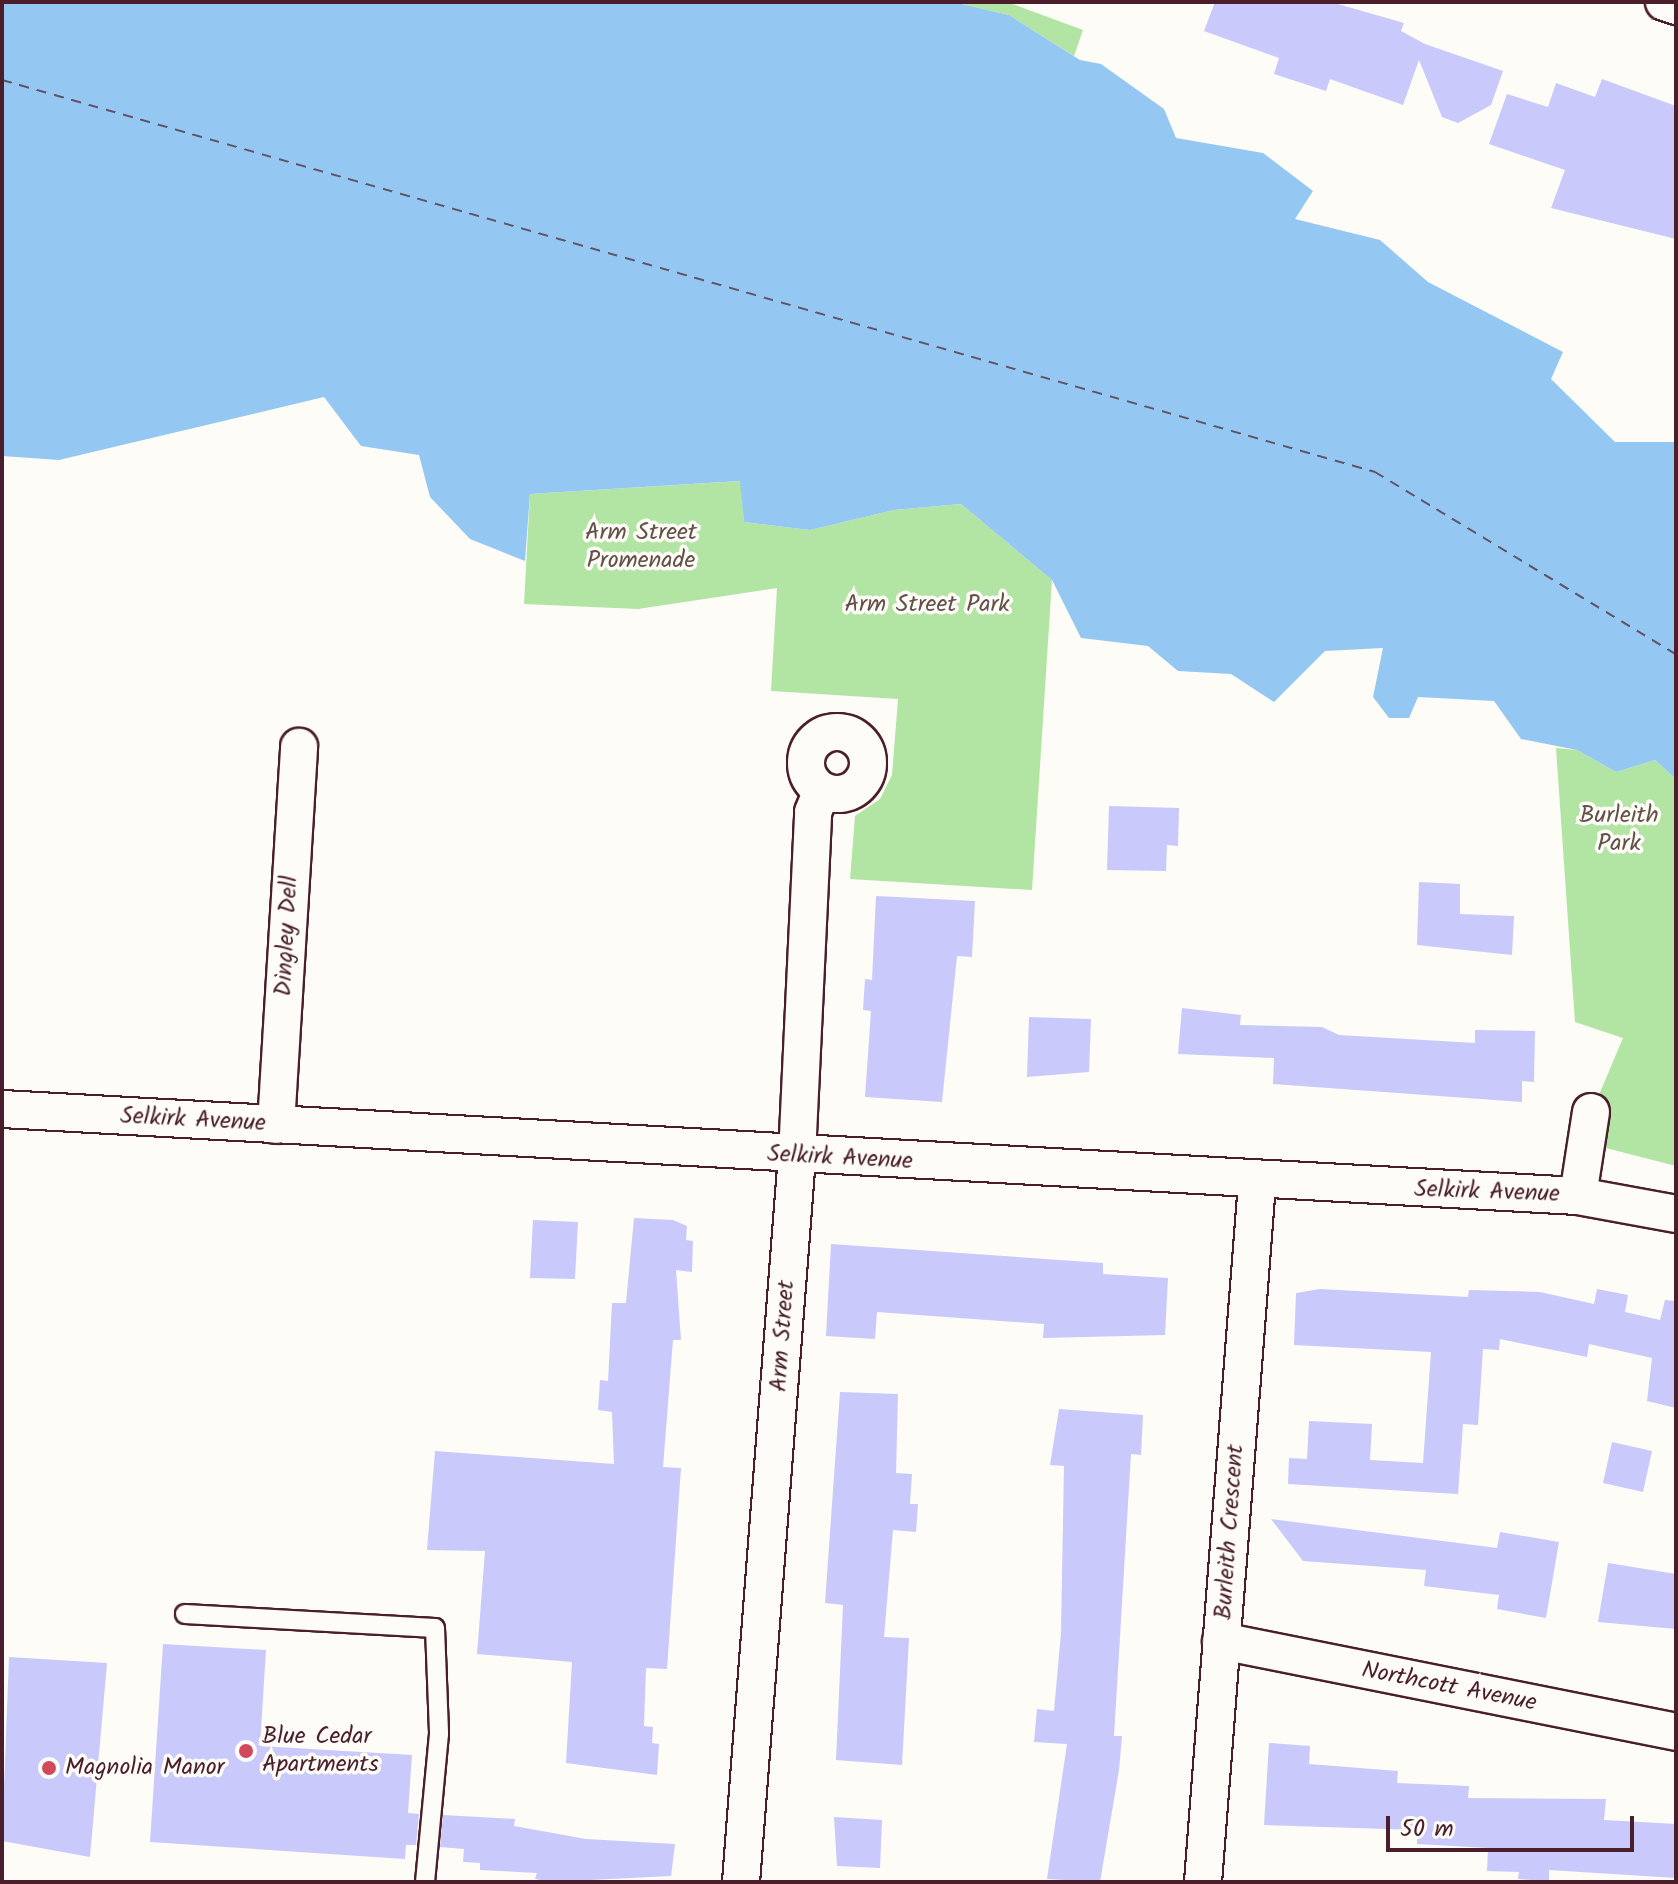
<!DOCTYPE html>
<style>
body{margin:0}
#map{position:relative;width:1678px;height:1884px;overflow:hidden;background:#fdfcf7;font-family:Kalam,sans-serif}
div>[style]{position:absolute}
.green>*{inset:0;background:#b2e4a4}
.water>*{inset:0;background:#94c8f2}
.ferry>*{height:2px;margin-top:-1px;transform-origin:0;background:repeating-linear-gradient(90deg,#605267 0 10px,transparent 0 18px)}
.building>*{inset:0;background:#c9c9fb}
.roads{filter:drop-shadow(2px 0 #4a1f2b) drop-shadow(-2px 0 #4a1f2b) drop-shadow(0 2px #4a1f2b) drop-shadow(0 -2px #4a1f2b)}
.service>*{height:18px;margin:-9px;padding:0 9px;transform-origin:9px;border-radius:9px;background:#fdfcf7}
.minor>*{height:36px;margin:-18px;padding:0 18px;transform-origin:18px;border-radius:18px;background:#fdfcf7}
.minor>.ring{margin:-18px;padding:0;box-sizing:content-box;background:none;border:36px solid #fdfcf7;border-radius:50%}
.dots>*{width:22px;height:22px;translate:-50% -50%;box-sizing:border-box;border:4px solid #fdfcf7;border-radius:50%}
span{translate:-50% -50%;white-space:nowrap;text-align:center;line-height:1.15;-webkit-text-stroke:7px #fdfcf7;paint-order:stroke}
.park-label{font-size:24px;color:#645049}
.street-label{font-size:24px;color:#4a1f2b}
.poi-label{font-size:24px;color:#4a1f2b}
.left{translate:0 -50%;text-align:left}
.frame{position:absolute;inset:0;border:4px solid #4a1f2b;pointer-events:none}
.scale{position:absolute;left:1386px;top:1816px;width:248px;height:36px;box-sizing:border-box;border:4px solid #4a1f2b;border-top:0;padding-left:10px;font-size:24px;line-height:28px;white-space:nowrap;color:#4a1f2b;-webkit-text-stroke:6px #fdfcf7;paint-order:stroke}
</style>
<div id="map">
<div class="green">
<div style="clip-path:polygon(953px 2px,1007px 2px,1083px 30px,1074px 56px,1009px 15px)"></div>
<div style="clip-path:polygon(741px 481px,744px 522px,810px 530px,894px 510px,961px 504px,1052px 580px,1032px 890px,850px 879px,855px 816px,880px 799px,892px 775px,898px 699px,771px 691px,777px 588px,638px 609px,524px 604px,530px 494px)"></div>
<div style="clip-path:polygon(1556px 748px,1577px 750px,1616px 772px,1655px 760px,1676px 779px,1676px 1166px,1602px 1147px,1596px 1102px,1623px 1038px,1575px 1022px)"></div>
</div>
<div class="water">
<div style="clip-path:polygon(2px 2px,953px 2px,1009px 15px,1080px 60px,1101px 64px,1164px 109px,1176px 138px,1263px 153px,1313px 191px,1295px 219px,1380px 240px,1428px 282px,1563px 352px,1551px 379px,1615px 442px,1676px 442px,1676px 779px,1655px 760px,1616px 772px,1577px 750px,1521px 739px,1494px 701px,1418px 697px,1409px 718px,1389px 718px,1373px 697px,1383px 648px,1325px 651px,1274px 702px,1231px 674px,1178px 671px,1148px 646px,1081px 638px,1052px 580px,961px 504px,894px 510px,810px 530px,744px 522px,740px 481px,530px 494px,525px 561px,470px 539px,430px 497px,419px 455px,361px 446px,324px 397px,59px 460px,2px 456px)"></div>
</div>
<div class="ferry">
<div style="left:2px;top:80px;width:1428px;rotate:15.93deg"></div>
<div style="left:1375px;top:472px;width:352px;rotate:31.2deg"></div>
</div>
<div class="building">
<div style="clip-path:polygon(1215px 2px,1331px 2px,1404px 23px,1401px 31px,1425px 44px,1503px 71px,1491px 105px,1458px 123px,1442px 117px,1419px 60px,1403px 105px,1330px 79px,1326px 91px,1274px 74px,1279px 58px,1204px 31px)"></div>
<div style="clip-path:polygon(1602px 79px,1676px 106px,1676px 239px,1551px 208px,1565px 170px,1489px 144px,1507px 94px,1548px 107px,1556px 83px,1595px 97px)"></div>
<div style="clip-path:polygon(1109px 806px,1179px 808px,1178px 846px,1167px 845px,1166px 871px,1107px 870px)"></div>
<div style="clip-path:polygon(1419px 882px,1460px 884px,1460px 914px,1514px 916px,1512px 955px,1417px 945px)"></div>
<div style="clip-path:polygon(876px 896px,975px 901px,972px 957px,957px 956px,942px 1102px,865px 1097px,871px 1011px,863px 1010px,865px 979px,872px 980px)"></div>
<div style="clip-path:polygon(1182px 1008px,1241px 1015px,1240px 1025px,1322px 1027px,1339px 1035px,1475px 1043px,1475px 1030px,1535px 1031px,1534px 1082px,1522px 1081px,1522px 1102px,1273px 1084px,1274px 1058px,1178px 1054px)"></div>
<div style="clip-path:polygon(1029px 1017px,1091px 1019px,1089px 1072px,1027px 1077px)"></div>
<div style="clip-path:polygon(634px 1218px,673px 1220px,687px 1226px,686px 1240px,693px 1241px,692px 1272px,676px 1270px,681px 1340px,673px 1340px,663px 1467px,681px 1468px,667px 1669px,646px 1668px,644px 1726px,653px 1727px,652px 1743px,659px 1744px,657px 1775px,566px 1763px,572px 1662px,477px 1654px,485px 1551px,427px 1550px,435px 1451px,614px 1464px,612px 1412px,598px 1410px,600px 1380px,608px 1381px,612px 1303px,626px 1303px)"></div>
<div style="clip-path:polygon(533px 1220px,578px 1222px,575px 1279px,530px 1278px)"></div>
<div style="clip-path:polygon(831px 1244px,1103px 1263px,1103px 1274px,1168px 1278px,1165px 1335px,1043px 1338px,1044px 1324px,877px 1312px,875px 1339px,826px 1336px)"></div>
<div style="clip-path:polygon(1320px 1289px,1468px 1297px,1469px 1290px,1540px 1292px,1594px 1304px,1597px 1289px,1628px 1295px,1625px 1312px,1660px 1320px,1665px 1300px,1676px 1301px,1676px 1408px,1647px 1401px,1652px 1358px,1589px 1344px,1587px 1357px,1500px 1339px,1499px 1350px,1483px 1349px,1478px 1425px,1463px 1424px,1458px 1494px,1288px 1484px,1289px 1458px,1307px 1459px,1309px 1421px,1372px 1424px,1370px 1460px,1423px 1463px,1431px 1352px,1294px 1345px,1296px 1293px)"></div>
<div style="clip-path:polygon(840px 1392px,898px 1394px,896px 1473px,912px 1474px,910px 1504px,918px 1504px,916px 1532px,893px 1530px,884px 1637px,909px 1638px,902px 1765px,836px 1760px,843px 1605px,825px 1603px)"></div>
<div style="clip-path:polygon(1059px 1409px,1143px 1415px,1141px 1455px,1131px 1454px,1114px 1736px,1122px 1736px,1119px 1770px,1100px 1882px,1047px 1879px,1067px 1744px,1034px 1742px,1037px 1709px,1054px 1711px,1061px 1633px,1064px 1466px,1050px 1465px)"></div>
<div style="clip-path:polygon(1612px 1442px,1652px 1451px,1643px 1492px,1603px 1483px)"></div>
<div style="clip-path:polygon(1271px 1519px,1497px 1548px,1500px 1532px,1559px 1542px,1546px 1618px,1497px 1609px,1499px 1595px,1424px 1586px,1426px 1570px,1303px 1561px)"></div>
<div style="clip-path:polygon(1608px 1563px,1676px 1574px,1676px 1629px,1598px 1622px)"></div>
<div style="clip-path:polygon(163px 1644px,266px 1650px,260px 1746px,412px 1755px,408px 1813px,419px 1814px,416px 1845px,406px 1845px,405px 1859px,150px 1842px)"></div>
<div style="clip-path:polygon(9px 1657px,107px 1663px,90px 1857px,2px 1841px)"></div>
<div style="clip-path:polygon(1269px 1743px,1310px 1746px,1309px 1764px,1398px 1771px,1397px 1783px,1469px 1786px,1468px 1798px,1606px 1799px,1604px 1820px,1676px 1824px,1676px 1878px,1549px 1870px,1549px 1881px,1518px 1879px,1519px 1872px,1487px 1871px,1488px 1848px,1417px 1844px,1417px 1830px,1264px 1825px)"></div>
<div style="clip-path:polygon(443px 1815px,515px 1819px,514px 1826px,586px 1839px,675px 1844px,671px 1876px,549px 1882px,535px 1879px,537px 1873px,480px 1870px,480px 1863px,463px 1862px,464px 1849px,440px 1847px)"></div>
<div style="clip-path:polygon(834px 1817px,882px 1820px,880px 1868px,837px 1866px)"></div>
</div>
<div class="roads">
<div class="service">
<div style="left:185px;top:1614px;width:250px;rotate:3.2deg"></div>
<div style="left:435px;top:1628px;width:106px;rotate:87.8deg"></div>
<div style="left:439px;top:1734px;width:149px;rotate:95.4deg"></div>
</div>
<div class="minor">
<div style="left:1664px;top:2px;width:13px;rotate:18deg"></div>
<div class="ring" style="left:806px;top:732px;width:26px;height:26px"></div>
<div style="left:2px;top:1109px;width:1578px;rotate:3.16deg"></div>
<div style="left:1578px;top:1196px;width:100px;rotate:10.4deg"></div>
<div style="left:276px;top:1125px;width:379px;rotate:-86.5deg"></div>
<div style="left:1578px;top:1196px;width:85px;rotate:-81.2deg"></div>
<div style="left:1221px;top:1641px;width:464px;rotate:11.3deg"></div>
<div style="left:741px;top:1882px;width:728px;rotate:-85.59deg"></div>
<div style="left:797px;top:1156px;width:344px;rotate:-87.3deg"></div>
<div style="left:813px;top:812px;width:23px;rotate:-67deg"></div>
<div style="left:1203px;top:1882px;width:701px;rotate:-85.58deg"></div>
</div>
</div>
<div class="dots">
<div style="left:246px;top:1751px;background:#d1495b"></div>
<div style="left:49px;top:1768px;background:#d1495b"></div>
</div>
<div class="park-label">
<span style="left:641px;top:547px">Arm Street<br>Promenade</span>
<span style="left:927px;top:605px">Arm Street Park</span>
<span style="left:1619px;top:830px">Burleith<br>Park</span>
</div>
<div class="street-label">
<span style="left:287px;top:936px;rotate:-87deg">Dingley Dell</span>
<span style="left:193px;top:1120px;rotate:3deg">Selkirk Avenue</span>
<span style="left:840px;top:1158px;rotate:3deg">Selkirk Avenue</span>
<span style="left:1487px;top:1192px;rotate:2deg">Selkirk Avenue</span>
<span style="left:783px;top:1336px;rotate:-86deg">Arm Street</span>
<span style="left:1230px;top:1532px;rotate:-86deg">Burleith Crescent</span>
<span style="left:1449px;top:1687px;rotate:11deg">Northcott Avenue</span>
</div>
<div class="poi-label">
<span class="left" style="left:262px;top:1751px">Blue Cedar<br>Apartments</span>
<span class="left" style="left:65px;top:1768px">Magnolia Manor</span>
</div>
<div class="frame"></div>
<div class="scale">50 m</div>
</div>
